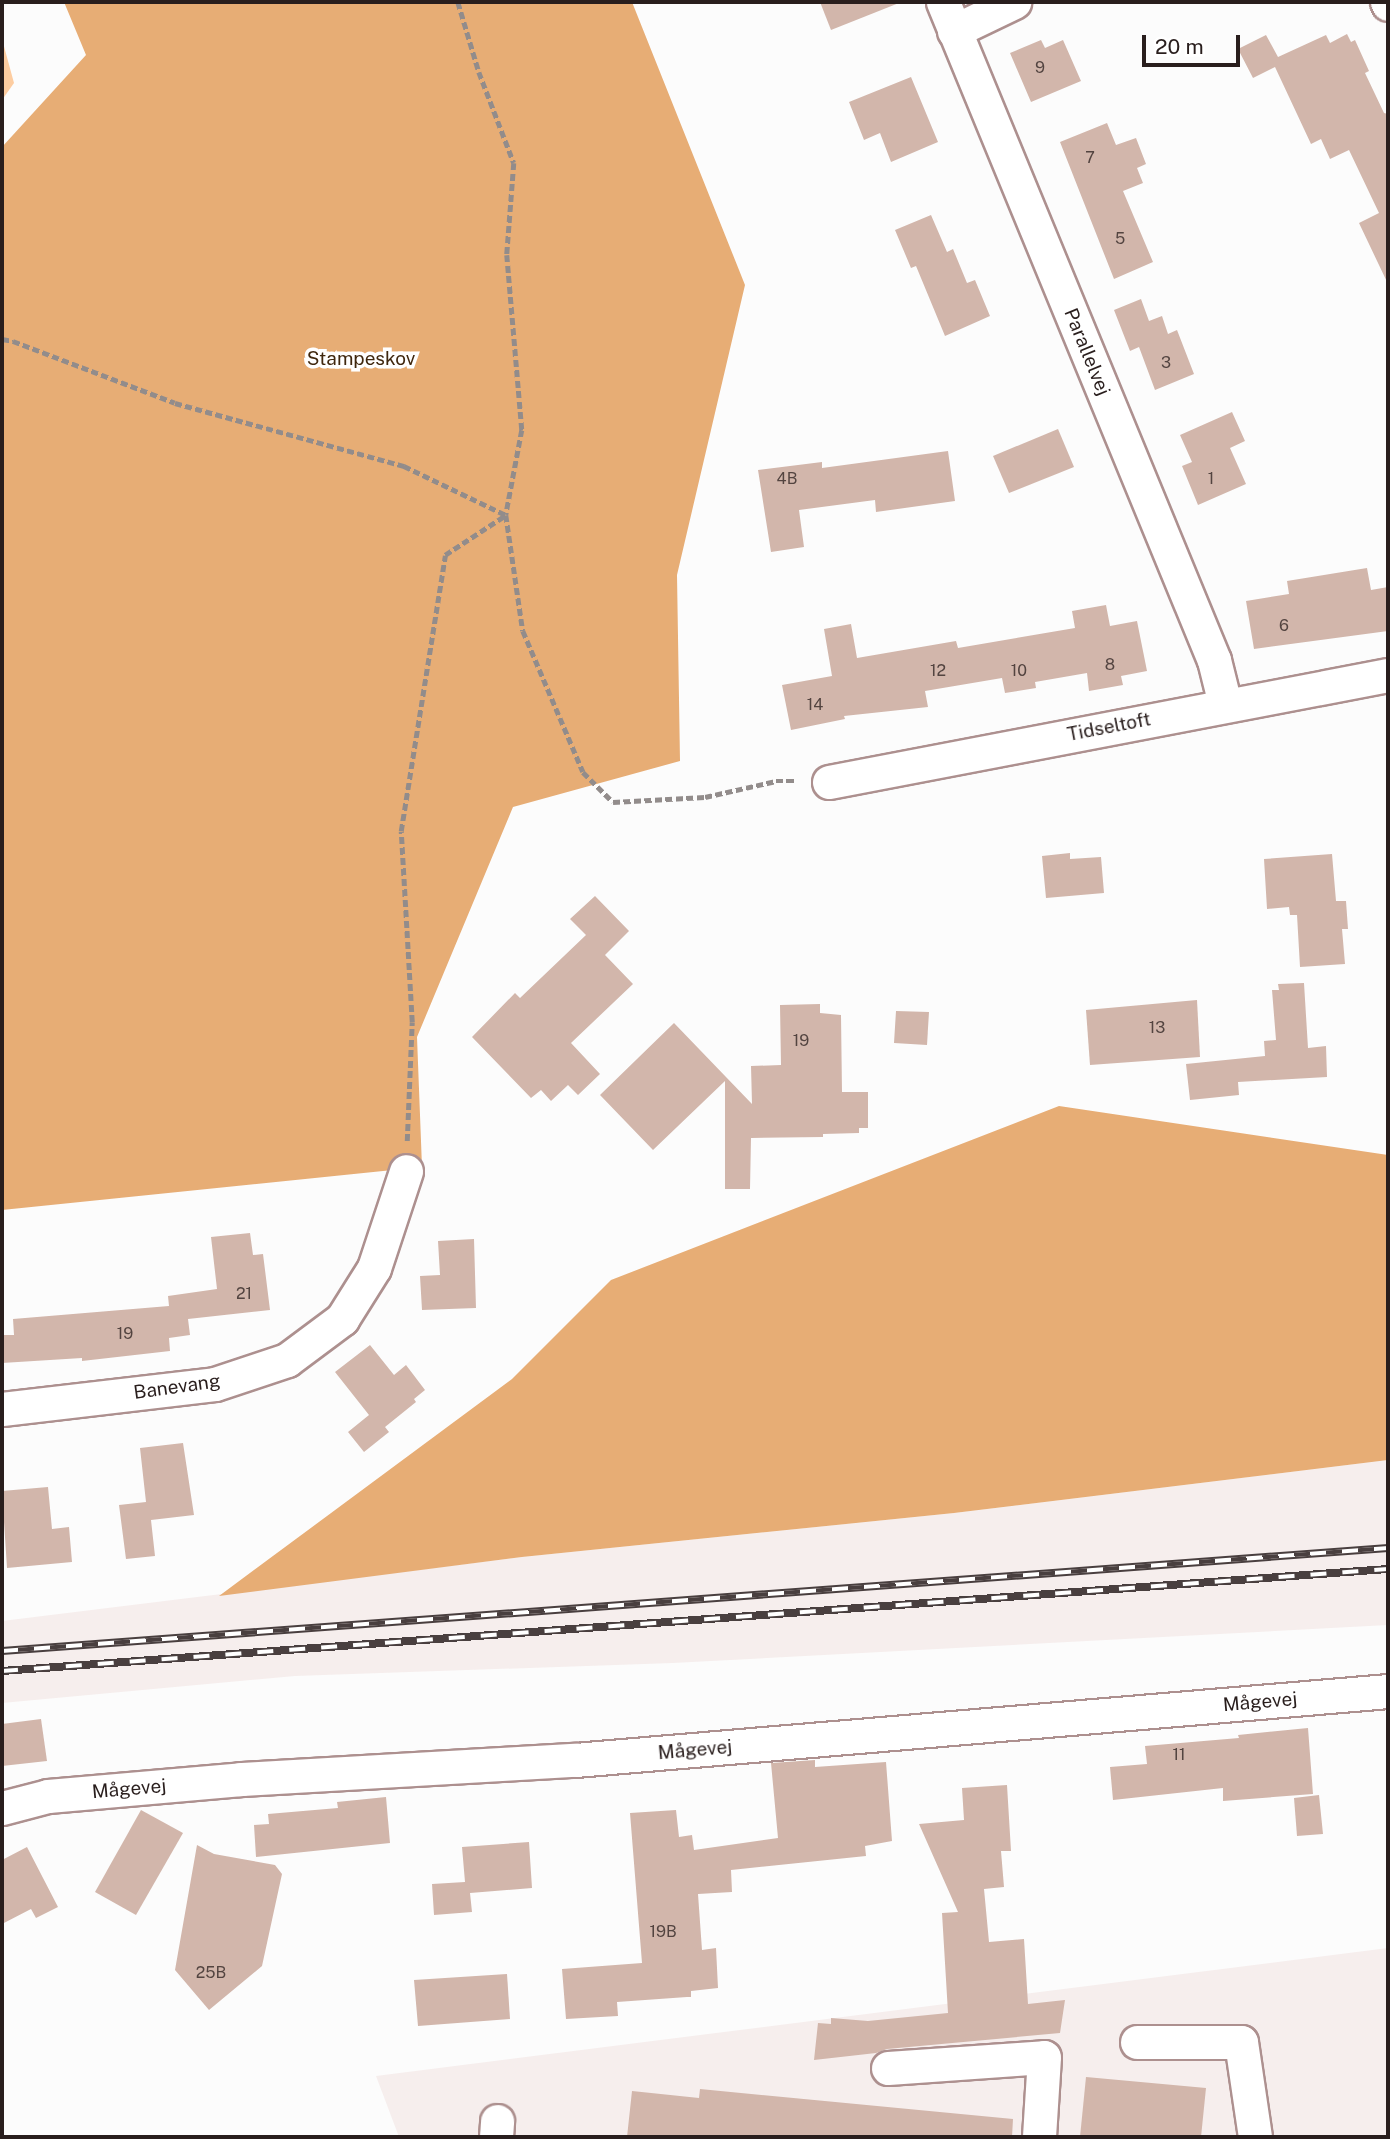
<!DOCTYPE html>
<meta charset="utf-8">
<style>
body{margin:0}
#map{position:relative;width:1390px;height:2139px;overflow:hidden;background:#fcfcfc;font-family:"Public Sans",sans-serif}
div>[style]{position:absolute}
.built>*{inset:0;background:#f6eeed}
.green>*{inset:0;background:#fdcda1}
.forest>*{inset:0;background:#e7ad75}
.building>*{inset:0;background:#d2b6ab}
.path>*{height:4.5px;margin-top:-2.25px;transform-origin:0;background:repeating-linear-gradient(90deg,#928c8b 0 7px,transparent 0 10.5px)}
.roads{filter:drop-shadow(2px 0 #ad908f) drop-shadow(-2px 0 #ad908f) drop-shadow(0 2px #ad908f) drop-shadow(0 -2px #ad908f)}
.minor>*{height:33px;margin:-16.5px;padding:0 16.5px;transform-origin:16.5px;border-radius:16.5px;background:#fff}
.rail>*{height:8px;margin-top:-4px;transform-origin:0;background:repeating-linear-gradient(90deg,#fff 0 16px,#493f3f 0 32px);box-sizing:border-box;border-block:2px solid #493f3f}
span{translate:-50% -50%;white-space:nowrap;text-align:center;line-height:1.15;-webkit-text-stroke:7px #fff;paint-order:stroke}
.number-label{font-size:16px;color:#534440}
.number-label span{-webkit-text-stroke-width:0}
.street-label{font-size:19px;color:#291e1d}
.park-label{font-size:19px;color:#3f270e}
.frame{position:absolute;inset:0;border:4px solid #291e1d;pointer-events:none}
.scale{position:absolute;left:1142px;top:35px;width:98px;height:32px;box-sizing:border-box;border:4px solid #291e1d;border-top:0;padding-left:9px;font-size:21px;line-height:24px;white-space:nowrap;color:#291e1d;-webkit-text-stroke:5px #fff;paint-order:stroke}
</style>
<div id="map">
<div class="built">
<div style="clip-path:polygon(1388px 1460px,1388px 1625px,673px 1663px,295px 1676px,2px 1703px,2px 1621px,522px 1557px,954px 1513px)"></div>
<div style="clip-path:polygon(1388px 1948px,1388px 2137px,399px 2137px,376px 2076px)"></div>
</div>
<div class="green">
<div style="clip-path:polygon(2px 39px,14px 83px,2px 100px)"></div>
</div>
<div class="forest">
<div style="clip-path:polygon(64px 2px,632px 2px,745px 285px,677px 575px,680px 761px,513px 807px,417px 1037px,422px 1167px,2px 1210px,2px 147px,86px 55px)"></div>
<div style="clip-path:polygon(1059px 1106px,1388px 1155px,1388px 1460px,954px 1513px,522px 1557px,219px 1596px,512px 1379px,611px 1280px)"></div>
</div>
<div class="building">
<div style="clip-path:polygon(820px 2px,899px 2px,899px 3px,831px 30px)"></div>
<div style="clip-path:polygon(1347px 34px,1351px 42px,1355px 40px,1369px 71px,1365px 73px,1384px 113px,1388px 114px,1388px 284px,1359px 223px,1379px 213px,1349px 150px,1330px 159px,1321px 139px,1311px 144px,1275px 67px,1253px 78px,1238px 49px,1266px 35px,1278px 57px,1326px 35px,1330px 43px)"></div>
<div style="clip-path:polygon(1041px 40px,1045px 48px,1063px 40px,1081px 81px,1031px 102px,1010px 53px)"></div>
<div style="clip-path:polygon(911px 77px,938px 142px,891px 162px,880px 133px,864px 140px,849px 102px)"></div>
<div style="clip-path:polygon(1107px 123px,1116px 145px,1136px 138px,1146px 164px,1137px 168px,1143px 183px,1123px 191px,1153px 262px,1114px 279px,1060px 142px)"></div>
<div style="clip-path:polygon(931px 215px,947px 252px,953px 249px,967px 283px,975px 280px,990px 316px,945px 336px,916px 266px,911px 268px,895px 230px)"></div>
<div style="clip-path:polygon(1141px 299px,1149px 321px,1162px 316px,1168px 334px,1177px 330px,1194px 374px,1155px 390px,1139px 347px,1130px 351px,1114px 310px)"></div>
<div style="clip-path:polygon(1232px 412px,1245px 441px,1230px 448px,1246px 484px,1198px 505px,1182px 466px,1192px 462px,1180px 435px)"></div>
<div style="clip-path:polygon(1058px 429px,1074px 467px,1009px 493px,993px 456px)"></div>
<div style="clip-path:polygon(948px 451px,955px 501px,876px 512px,875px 500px,799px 510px,804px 547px,771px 552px,758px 470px,822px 462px,822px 468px)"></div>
<div style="clip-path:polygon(1367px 568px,1371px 590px,1388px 587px,1388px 631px,1254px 649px,1246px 601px,1289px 594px,1287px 581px)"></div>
<div style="clip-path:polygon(1106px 605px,1110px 626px,1137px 621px,1147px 671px,1121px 676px,1123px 685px,1089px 691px,1087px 673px,1035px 682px,1036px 688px,1005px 693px,1002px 678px,925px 691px,928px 707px,844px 716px,845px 719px,791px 730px,782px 685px,832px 676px,824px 629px,851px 624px,857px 658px,956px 641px,958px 648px,1075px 628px,1072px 611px)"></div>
<div style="clip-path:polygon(1070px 853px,1070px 859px,1101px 857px,1104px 893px,1046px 898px,1042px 856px)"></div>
<div style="clip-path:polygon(1332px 854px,1336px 901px,1346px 901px,1348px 929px,1342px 929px,1345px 964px,1300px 967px,1297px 915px,1290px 915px,1289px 907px,1267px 909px,1264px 859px)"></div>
<div style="clip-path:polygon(595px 896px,629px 931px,605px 955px,633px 984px,571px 1043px,600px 1074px,578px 1095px,568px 1085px,551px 1101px,541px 1090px,531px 1098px,472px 1037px,515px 993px,520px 998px,586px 935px,570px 919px)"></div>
<div style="clip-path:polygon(1304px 983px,1308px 1048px,1326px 1046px,1327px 1077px,1238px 1082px,1239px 1095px,1190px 1100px,1186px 1064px,1265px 1056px,1264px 1041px,1276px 1040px,1272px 990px,1279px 990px,1278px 984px)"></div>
<div style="clip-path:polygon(1197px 1000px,1200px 1057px,1090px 1065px,1086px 1010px)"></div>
<div style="clip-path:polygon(820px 1004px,820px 1013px,841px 1015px,842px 1092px,868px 1092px,868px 1128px,859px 1128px,859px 1133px,823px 1134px,823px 1137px,751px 1138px,750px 1189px,725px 1189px,725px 1081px,653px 1150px,600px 1095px,674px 1023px,752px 1104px,751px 1066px,781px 1065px,780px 1005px)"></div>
<div style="clip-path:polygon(896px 1011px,929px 1012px,927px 1045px,894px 1043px)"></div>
<div style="clip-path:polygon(250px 1233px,253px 1255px,263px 1254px,270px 1310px,188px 1319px,190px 1335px,169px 1338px,170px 1351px,82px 1361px,82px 1358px,2px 1363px,2px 1335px,14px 1335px,13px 1319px,169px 1306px,168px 1296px,217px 1289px,211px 1237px)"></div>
<div style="clip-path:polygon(474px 1239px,476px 1308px,422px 1310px,420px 1276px,440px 1275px,438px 1241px)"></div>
<div style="clip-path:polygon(370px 1345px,394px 1375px,406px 1365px,425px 1390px,414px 1399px,416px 1402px,385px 1427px,389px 1432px,364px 1452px,348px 1432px,369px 1415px,335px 1372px)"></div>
<div style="clip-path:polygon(183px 1443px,194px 1515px,151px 1520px,155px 1556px,126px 1559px,119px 1505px,146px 1502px,140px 1448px)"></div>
<div style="clip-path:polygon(48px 1487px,52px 1529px,69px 1527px,72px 1562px,7px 1568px,2px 1491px)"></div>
<div style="clip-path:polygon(41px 1719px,47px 1761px,2px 1766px,2px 1724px)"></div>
<div style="clip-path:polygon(1308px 1728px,1313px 1794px,1223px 1801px,1223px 1788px,1113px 1800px,1110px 1767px,1147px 1764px,1145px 1746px,1239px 1738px,1238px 1735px)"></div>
<div style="clip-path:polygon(815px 1760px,815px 1767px,886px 1762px,892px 1841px,865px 1846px,866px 1856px,731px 1870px,732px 1892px,698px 1894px,702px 1950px,716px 1948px,718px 1988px,691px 1991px,691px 1997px,687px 1997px,617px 2002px,618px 2016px,566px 2019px,562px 1969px,642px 1963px,630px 1813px,676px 1810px,679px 1837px,692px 1835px,694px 1850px,778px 1838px,771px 1763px)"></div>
<div style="clip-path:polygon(1007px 1785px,1011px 1851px,1001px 1851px,1004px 1887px,984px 1889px,989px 1942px,1024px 1939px,1028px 2004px,1065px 2000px,1060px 2033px,887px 2049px,876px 2053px,814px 2060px,818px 2023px,831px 2024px,831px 2018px,868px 2021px,948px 2013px,942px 1913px,958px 1912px,919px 1824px,964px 1820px,962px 1788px)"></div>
<div style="clip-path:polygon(1319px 1795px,1323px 1834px,1297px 1836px,1294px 1798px)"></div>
<div style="clip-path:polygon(386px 1797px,390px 1843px,256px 1857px,254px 1825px,269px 1824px,268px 1814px,338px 1808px,337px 1802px)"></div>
<div style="clip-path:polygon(141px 1810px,183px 1833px,136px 1915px,95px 1892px)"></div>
<div style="clip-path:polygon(529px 1842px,532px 1888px,470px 1893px,472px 1912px,434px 1915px,432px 1884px,465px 1882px,462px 1847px)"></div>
<div style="clip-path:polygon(197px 1845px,214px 1854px,275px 1865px,282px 1874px,262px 1966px,209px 2010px,175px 1970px)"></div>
<div style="clip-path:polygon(27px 1847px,58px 1907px,36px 1918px,31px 1909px,2px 1924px,2px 1860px)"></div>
<div style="clip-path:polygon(507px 1974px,510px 2019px,418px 2026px,414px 1980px)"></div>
<div style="clip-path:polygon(1086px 2077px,1206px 2088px,1201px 2137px,1080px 2137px)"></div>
<div style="clip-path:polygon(700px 2089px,1013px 2119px,1012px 2137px,627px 2137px,632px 2091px,699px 2098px)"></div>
</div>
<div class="path">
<div style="left:458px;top:2px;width:73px;rotate:73.3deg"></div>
<div style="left:479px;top:72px;width:97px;rotate:69deg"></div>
<div style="left:514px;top:163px;width:92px;rotate:94.4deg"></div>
<div style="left:507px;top:255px;width:176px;rotate:85.1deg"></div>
<div style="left:522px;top:430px;width:86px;rotate:100.7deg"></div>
<div style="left:506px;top:515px;width:117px;rotate:81.7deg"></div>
<div style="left:523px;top:631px;width:153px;rotate:66.9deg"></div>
<div style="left:583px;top:772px;width:42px;rotate:45deg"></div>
<div style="left:613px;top:802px;width:92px;rotate:-3.1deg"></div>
<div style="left:705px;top:797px;width:73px;rotate:-12.7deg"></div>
<div style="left:776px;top:781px;width:21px"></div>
<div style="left:2px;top:339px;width:11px;rotate:10deg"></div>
<div style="left:13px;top:341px;width:173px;rotate:20.9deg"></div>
<div style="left:175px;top:403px;width:238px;rotate:15.4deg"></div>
<div style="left:404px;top:466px;width:113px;rotate:25.7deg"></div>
<div style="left:407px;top:1141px;width:119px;rotate:-87.6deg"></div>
<div style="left:412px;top:1022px;width:191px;rotate:-93.3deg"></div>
<div style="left:401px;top:831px;width:279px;rotate:-80.9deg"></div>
<div style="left:445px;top:555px;width:73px;rotate:-33.3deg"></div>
</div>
<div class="roads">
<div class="minor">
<div style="left:943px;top:2px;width:712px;rotate:67.62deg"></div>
<div style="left:1214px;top:660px;width:45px;rotate:76deg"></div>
<div style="left:1387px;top:2px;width:2px;rotate:63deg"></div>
<div style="left:954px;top:31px;width:67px;rotate:-25.8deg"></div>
<div style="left:829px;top:782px;width:569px;rotate:-10.84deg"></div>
<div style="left:2px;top:1409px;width:214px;rotate:-6.7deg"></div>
<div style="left:215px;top:1384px;width:76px;rotate:-18.4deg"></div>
<div style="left:287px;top:1360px;width:69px;rotate:-36.7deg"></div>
<div style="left:342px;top:1319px;width:60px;rotate:-57.9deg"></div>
<div style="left:374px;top:1268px;width:102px;rotate:-71.7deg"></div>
<div style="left:2px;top:1808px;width:48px;rotate:-14.6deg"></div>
<div style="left:48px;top:1796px;width:194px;rotate:-5deg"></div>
<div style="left:241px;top:1779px;width:335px;rotate:-3.3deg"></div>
<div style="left:575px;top:1760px;width:816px;rotate:-4.85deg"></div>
<div style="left:1137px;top:2042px;width:104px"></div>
<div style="left:1241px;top:2042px;width:96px;rotate:81.6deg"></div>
<div style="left:888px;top:2068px;width:156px;rotate:-4deg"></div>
<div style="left:1044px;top:2057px;width:80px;rotate:93.6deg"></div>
<div style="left:496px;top:2137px;width:16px;rotate:-86deg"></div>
</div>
</div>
<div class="rail">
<div style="left:2px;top:1651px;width:1390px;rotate:-4.25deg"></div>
<div style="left:2px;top:1671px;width:1390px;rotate:-4.21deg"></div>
</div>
<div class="number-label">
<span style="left:1040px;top:68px">9</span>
<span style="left:1090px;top:158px">7</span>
<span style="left:1120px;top:239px">5</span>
<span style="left:1166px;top:363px">3</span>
<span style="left:787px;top:479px">4B</span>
<span style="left:1211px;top:479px">1</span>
<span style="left:1284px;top:626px">6</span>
<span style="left:1110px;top:665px">8</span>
<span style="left:938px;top:671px">12</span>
<span style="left:1019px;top:671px">10</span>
<span style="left:815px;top:705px">14</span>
<span style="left:1157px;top:1028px">13</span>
<span style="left:801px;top:1041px">19</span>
<span style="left:244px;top:1294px">21</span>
<span style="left:125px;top:1334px">19</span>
<span style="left:1179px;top:1755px">11</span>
<span style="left:663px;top:1932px">19B</span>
<span style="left:211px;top:1973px">25B</span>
</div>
<div class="street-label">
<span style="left:1087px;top:352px;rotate:68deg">Parallelvej</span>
<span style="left:1109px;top:727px;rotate:-11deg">Tidseltoft</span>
<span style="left:177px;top:1387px;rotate:-8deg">Banevang</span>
<span style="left:1260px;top:1702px;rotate:-5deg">Mågevej</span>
<span style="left:695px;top:1750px;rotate:-5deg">Mågevej</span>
<span style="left:129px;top:1789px;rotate:-5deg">Mågevej</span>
</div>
<div class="park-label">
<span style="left:361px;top:359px">Stampeskov</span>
</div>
<div class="frame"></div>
<div class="scale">20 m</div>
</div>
